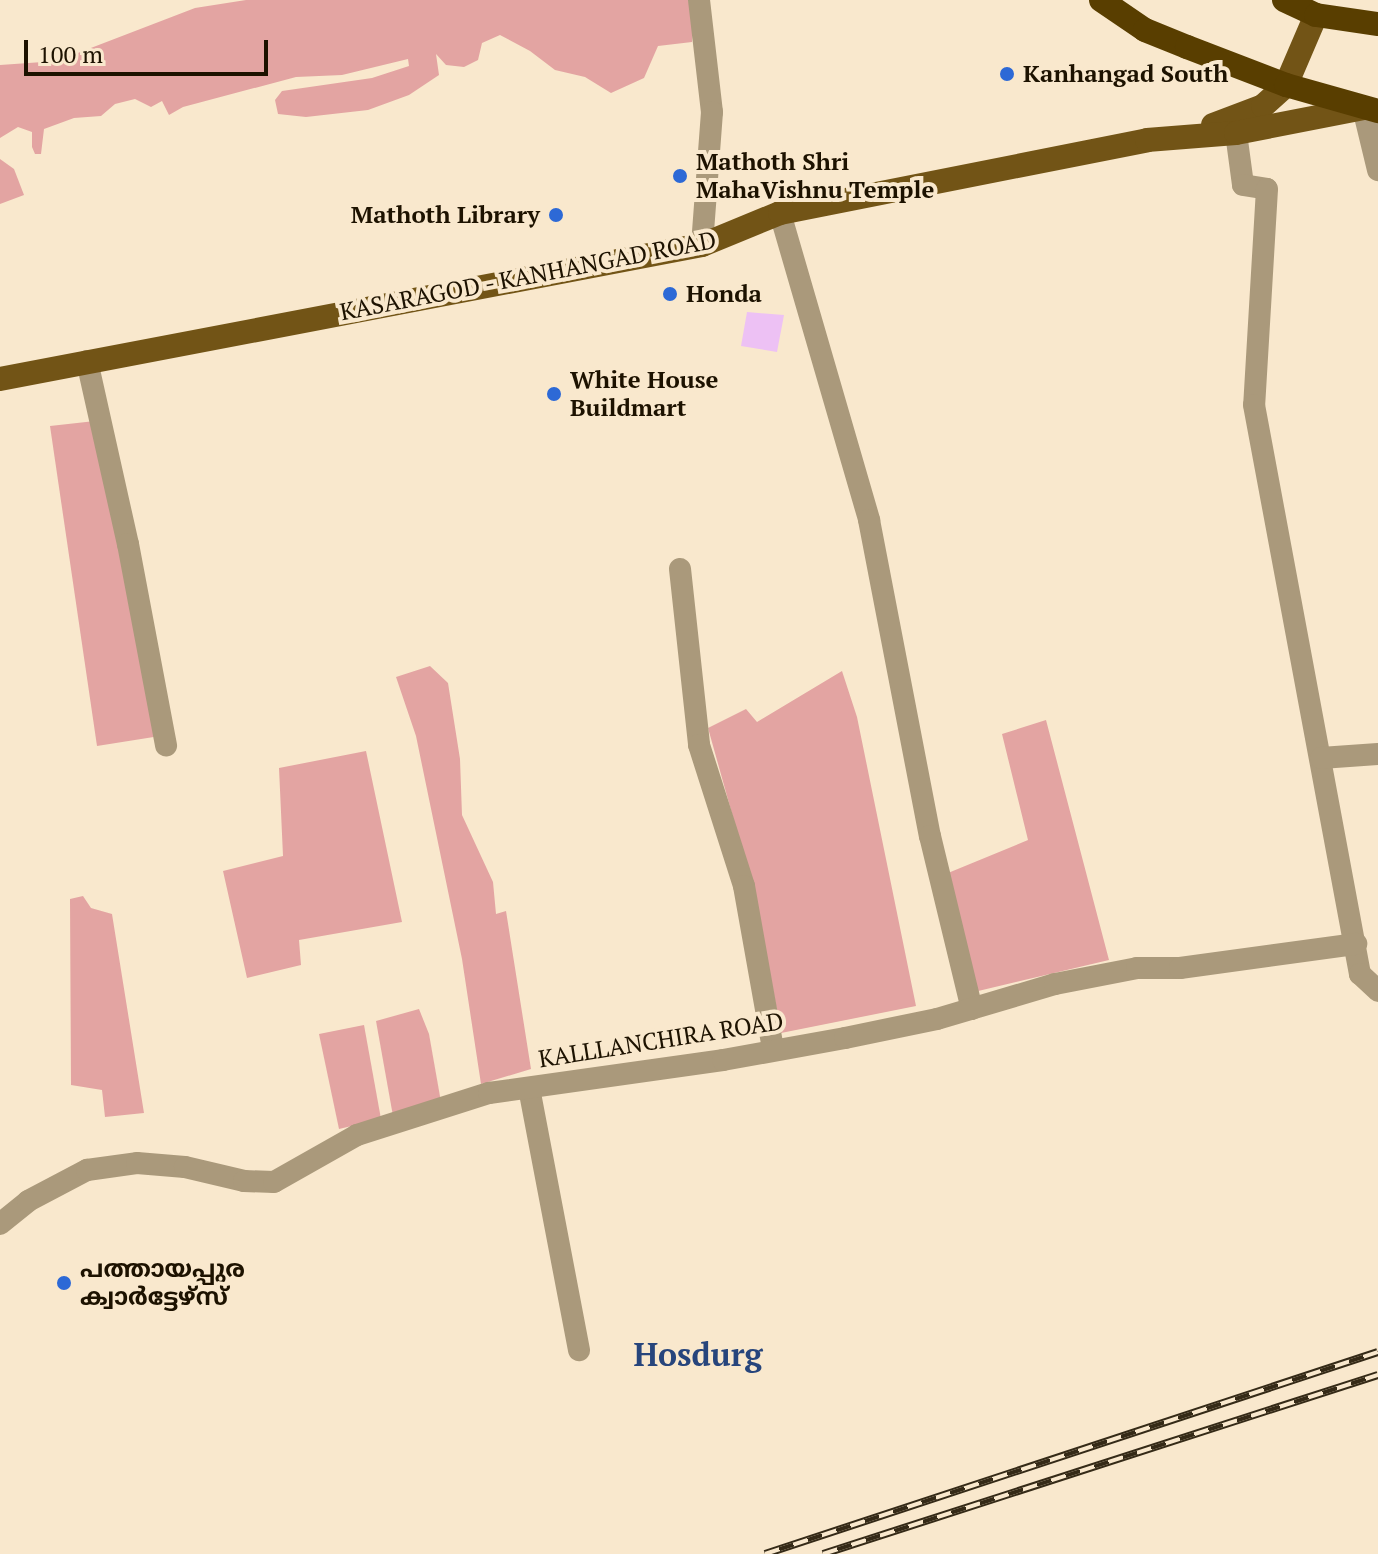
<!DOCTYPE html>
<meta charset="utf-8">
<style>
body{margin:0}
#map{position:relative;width:1378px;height:1554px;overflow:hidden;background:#f9e8cd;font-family:"PT Serif","Noto Sans Malayalam",serif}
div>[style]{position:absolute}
.green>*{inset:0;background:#e3a4a2}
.water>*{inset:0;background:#edc1f4}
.minor>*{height:22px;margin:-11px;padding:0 11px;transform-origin:11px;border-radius:11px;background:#aa997b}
.major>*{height:24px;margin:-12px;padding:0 12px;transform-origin:12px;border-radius:12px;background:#725416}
.highway>*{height:24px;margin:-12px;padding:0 12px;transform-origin:12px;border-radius:12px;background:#593e00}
.rail>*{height:8px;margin-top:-4px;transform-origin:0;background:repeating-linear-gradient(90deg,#f9e8cd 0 15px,#352a17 0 30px);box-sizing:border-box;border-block:2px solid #352a17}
.dots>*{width:22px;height:22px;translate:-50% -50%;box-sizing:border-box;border:4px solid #f9e8cd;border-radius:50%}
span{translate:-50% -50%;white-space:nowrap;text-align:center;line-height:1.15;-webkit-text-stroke:8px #f9e8cd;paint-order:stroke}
.poi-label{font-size:24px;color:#1d1200;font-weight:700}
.left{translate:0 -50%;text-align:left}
.right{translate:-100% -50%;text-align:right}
.street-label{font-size:24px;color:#1d1200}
.district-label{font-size:32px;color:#27457c;font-weight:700}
.scale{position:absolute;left:24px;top:40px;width:244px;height:36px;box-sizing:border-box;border:4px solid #1d1200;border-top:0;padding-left:10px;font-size:24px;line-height:28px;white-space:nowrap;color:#1d1200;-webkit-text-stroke:6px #f9e8cd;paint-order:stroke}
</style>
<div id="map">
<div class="green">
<div style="clip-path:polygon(246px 0,688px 0,694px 15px,692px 42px,658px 46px,644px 78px,611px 93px,585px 77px,555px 70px,530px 51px,500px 35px,482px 43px,478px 60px,464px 67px,446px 65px,436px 54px,439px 75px,409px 95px,368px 110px,306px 117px,278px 114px,275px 100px,282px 91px,372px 78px,409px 66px,408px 59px,342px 75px,296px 77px,183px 107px,169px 115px,162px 101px,151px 107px,135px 99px,115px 104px,101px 116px,74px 118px,44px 129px,41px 154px,35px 154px,32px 147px,32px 132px,18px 127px,0 138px,0 65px,57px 61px,195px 8px)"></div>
<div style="clip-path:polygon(0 159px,14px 169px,24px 195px,0 204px)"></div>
<div style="clip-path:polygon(95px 421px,160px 736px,97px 746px,50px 426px)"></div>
<div style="clip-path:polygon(430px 666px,448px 683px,460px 759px,462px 815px,493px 882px,496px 914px,506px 911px,531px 1069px,481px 1084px,462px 959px,416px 736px,396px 677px)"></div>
<div style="clip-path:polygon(842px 671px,857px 717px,916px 1006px,781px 1033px,757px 903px,708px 728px,746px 709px,757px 722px)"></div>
<div style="clip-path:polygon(1046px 720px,1109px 960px,974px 992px,948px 873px,1028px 840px,1002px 734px)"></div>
<div style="clip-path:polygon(366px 751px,402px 922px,299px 940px,301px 965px,247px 978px,223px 871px,283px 856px,279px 768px)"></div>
<div style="clip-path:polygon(83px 896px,91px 908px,112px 914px,144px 1113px,105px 1117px,102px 1090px,71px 1085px,70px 899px)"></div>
<div style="clip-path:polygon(419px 1009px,429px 1034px,441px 1102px,393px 1116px,376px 1021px)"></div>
<div style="clip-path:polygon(364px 1025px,381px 1119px,339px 1129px,319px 1034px)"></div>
</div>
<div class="water">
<div style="clip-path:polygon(747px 312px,784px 315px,777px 352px,741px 346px)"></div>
</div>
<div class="minor">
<div style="left:699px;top:0;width:113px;rotate:83.4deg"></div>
<div style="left:712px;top:112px;width:133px;rotate:94.3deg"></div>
<div style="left:1363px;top:108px;width:64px;rotate:76.4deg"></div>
<div style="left:1236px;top:133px;width:52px;rotate:82.3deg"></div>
<div style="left:1243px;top:185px;width:24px;rotate:9deg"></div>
<div style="left:1267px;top:189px;width:216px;rotate:93.4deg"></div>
<div style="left:1254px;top:405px;width:579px;rotate:79.45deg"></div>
<div style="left:1360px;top:974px;width:25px;rotate:43deg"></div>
<div style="left:780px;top:213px;width:320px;rotate:73.8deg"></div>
<div style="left:869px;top:520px;width:322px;rotate:79.1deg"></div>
<div style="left:930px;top:836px;width:178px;rotate:76.4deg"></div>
<div style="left:87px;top:361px;width:188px;rotate:77.4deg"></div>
<div style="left:128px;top:544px;width:205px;rotate:79.3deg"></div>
<div style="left:680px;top:569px;width:177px;rotate:83.8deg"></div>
<div style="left:699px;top:745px;width:148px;rotate:72.3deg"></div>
<div style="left:744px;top:886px;width:166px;rotate:79.9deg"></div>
<div style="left:1321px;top:758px;width:57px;rotate:-4deg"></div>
<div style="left:529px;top:1088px;width:267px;rotate:79.2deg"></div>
<div style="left:0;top:1224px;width:36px;rotate:-39deg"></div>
<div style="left:28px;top:1201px;width:67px;rotate:-27.7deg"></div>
<div style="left:87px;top:1170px;width:50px;rotate:-8deg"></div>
<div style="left:137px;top:1163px;width:48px;rotate:4.8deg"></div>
<div style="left:185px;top:1167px;width:61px;rotate:13.3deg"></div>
<div style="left:244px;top:1181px;width:30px;rotate:2deg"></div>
<div style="left:274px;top:1182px;width:95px;rotate:-29.5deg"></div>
<div style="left:357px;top:1135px;width:139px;rotate:-17.7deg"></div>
<div style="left:489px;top:1093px;width:236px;rotate:-8deg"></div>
<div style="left:723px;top:1060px;width:124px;rotate:-10.2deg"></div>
<div style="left:845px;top:1038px;width:94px;rotate:-11.7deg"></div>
<div style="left:937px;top:1019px;width:123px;rotate:-16.5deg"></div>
<div style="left:1055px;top:984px;width:84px;rotate:-11deg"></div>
<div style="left:1137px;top:968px;width:43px"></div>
<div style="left:1180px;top:968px;width:178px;rotate:-7.8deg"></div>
</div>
<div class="major">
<div style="left:1213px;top:125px;width:53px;rotate:-20.8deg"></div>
<div style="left:1263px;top:106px;width:31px;rotate:-42deg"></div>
<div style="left:1286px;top:85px;width:76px;rotate:-66.8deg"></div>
<div style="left:0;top:379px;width:715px;rotate:-10.81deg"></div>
<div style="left:702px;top:245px;width:84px;rotate:-22.3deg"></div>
<div style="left:780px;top:213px;width:374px;rotate:-11.2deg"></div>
<div style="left:1147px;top:140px;width:89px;rotate:-4.5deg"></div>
<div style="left:1236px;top:133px;width:129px;rotate:-11.1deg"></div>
</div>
<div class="highway">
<div style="left:1101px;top:0;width:53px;rotate:34.3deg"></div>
<div style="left:1145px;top:30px;width:45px;rotate:22deg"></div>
<div style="left:1187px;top:47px;width:106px;rotate:21deg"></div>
<div style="left:1286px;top:85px;width:96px;rotate:15.8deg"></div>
<div style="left:1284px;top:0;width:35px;rotate:25deg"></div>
<div style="left:1316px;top:15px;width:63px;rotate:8.3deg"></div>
</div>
<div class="rail">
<div style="left:765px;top:1554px;width:645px;rotate:-18.24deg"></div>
<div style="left:823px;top:1554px;width:583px;rotate:-17.88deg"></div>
</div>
<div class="dots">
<div style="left:1007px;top:74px;background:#2d69d6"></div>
<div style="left:680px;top:176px;background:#2d69d6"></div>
<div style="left:556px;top:215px;background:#2d69d6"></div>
<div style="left:670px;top:294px;background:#2d69d6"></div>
<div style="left:554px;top:394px;background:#2d69d6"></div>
<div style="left:64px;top:1283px;background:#2d69d6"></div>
</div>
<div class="poi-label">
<span class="left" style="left:1023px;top:74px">Kanhangad South</span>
<span class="left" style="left:696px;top:176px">Mathoth Shri<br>MahaVishnu Temple</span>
<span class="right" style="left:540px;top:215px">Mathoth Library</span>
<span class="left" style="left:686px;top:294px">Honda</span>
<span class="left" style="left:570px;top:394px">White House<br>Buildmart</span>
<span class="left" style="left:80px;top:1283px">പത്തായപ്പുര<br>ക്വാർട്ടേഴ്സ്</span>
</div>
<div class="street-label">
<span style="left:528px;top:276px;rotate:-11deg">KASARAGOD - KANHANGAD ROAD</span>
<span style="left:661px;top:1040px;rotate:-9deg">KALLLANCHIRA ROAD</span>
</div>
<div class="district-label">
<span style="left:698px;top:1354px">Hosdurg</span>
</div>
<div class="scale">100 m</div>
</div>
